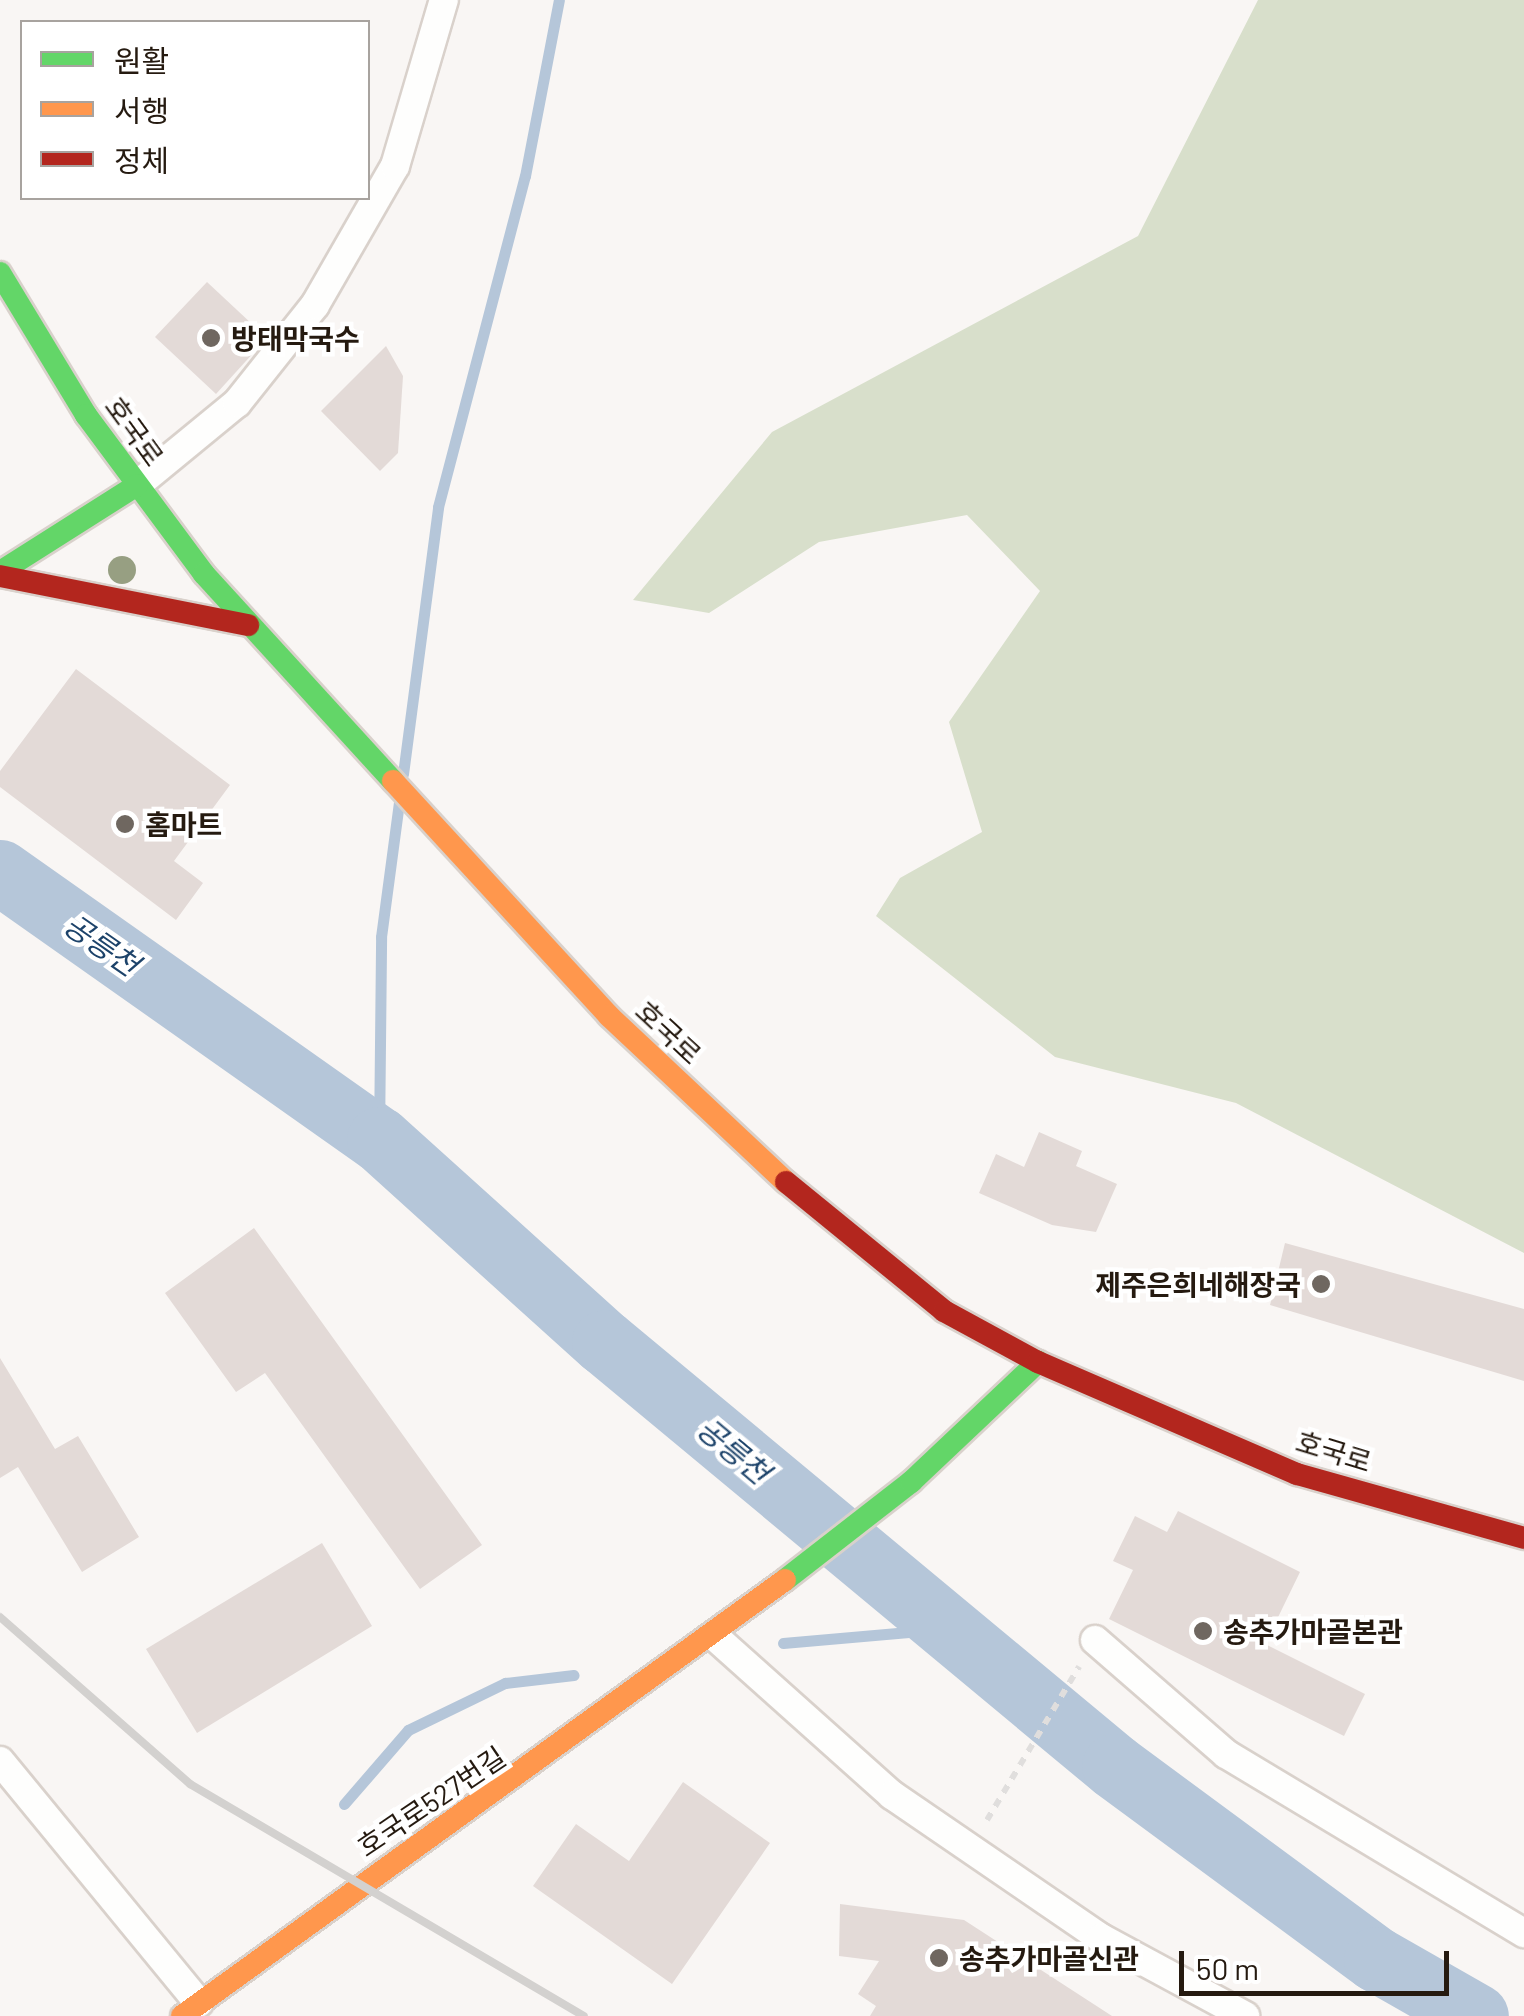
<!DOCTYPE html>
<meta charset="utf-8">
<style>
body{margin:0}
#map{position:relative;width:1524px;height:2016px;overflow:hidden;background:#f9f6f4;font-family:Barlow,"Noto Sans KR",sans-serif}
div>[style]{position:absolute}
.green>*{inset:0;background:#d8dfcb}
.stream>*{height:11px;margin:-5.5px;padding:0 5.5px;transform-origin:5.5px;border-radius:5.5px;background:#b5c6d9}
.river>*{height:65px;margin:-32.5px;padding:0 32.5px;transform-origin:32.5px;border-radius:32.5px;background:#b5c6d9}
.building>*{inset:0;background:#e3dad7}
.path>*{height:6px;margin-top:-3px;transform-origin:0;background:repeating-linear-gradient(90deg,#e0dedd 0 8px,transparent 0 16px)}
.roads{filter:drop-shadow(2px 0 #d9d1cb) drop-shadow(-2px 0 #d9d1cb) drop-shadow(0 2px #d9d1cb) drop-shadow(0 -2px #d9d1cb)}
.street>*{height:28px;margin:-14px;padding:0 14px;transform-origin:14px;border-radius:14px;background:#fefefd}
.fast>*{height:22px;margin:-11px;padding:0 11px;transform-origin:11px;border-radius:11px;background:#63d668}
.slow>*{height:22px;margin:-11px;padding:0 11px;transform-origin:11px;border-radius:11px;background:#ff974d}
.jam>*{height:22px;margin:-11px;padding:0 11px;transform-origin:11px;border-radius:11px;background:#b3261e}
.rail>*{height:8px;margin:-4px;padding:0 4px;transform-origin:4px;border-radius:4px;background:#d3d1cf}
.trees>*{width:28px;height:28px;margin:-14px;border-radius:50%;background:#979f82}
.dots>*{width:28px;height:28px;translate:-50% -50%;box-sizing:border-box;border:5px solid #fff;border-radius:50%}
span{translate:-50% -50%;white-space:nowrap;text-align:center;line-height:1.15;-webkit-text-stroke:9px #fff;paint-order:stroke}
.poi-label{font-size:28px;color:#251a10;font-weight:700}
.left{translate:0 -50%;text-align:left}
.right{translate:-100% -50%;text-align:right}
.street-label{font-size:28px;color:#251a10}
.water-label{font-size:30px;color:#1d436a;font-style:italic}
.legend{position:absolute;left:20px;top:20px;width:350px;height:180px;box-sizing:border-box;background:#fff;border:2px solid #a8a39f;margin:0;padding:12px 18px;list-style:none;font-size:30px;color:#251a10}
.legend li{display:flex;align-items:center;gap:20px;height:50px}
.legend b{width:50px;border:2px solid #a8a39f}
.scale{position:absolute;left:1179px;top:1951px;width:270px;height:45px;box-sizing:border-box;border:5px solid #251a10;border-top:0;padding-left:12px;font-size:30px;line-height:35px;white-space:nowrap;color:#251a10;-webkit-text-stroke:8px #fff;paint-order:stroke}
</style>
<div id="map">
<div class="green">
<div style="clip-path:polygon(1258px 0,1524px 0,1524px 1253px,1236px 1103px,1055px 1057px,876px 916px,900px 878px,982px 832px,949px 722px,1040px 591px,967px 515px,819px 542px,709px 613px,633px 600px,772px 432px,1138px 236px)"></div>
</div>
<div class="stream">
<div style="left:403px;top:774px;width:269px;rotate:-82.5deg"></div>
<div style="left:438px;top:507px;width:342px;rotate:-75.3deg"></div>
<div style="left:525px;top:176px;width:179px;rotate:-79.1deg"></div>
<div style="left:379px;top:1139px;width:202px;rotate:-89.4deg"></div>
<div style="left:381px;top:937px;width:136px;rotate:-82.4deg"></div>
<div style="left:783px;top:1643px;width:172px;rotate:-5deg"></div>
<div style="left:344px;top:1804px;width:98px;rotate:-49.1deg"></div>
<div style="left:408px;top:1730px;width:108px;rotate:-25.9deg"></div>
<div style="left:505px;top:1683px;width:69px;rotate:-6.6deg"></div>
</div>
<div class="river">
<div style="left:0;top:872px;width:464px;rotate:35.2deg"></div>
<div style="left:379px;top:1139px;width:303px;rotate:42.1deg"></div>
<div style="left:604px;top:1342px;width:663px;rotate:39.74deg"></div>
<div style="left:1114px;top:1766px;width:325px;rotate:36.4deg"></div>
<div style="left:1376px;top:1959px;width:115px;rotate:29.7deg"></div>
</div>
<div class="building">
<div style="clip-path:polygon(207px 282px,267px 338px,216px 394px,155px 337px)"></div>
<div style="clip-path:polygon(386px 346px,403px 376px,398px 453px,380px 471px,321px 411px)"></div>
<div style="clip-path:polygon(76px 669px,230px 785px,174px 861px,203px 883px,176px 920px,0 787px,0 771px)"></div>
<div style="clip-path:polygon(1039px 1132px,1082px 1151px,1076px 1166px,1117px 1184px,1096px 1232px,1052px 1225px,979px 1193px,996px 1154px,1024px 1167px)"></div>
<div style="clip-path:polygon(254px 1228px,482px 1545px,420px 1589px,265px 1373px,236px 1392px,165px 1293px)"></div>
<div style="clip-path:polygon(1285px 1243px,1524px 1309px,1524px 1381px,1270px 1305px)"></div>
<div style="clip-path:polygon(0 1358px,55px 1449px,78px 1436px,139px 1537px,82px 1572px,18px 1467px,0 1478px)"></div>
<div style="clip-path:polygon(1178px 1511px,1300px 1572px,1265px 1644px,1365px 1694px,1344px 1736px,1109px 1619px,1133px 1570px,1113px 1561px,1135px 1516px,1167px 1532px)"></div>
<div style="clip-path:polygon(322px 1543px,372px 1626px,197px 1733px,146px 1649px)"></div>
<div style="clip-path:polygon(683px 1782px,770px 1843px,672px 1984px,533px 1886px,576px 1824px,629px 1861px)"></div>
<div style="clip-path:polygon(840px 1904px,964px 1920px,1112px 2016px,870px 2016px,876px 2006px,858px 1994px,879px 1961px,839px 1956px)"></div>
</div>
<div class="path">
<div style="left:987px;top:1820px;width:179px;rotate:-59deg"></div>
</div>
<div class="roads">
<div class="street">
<div style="left:137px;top:485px;width:129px;rotate:-39.4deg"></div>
<div style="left:237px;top:403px;width:125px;rotate:-51.5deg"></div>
<div style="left:315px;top:305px;width:160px;rotate:-60.1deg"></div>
<div style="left:395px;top:166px;width:173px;rotate:-73.6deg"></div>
<div style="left:714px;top:1636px;width:239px;rotate:41.8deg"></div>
<div style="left:892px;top:1795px;width:253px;rotate:34.4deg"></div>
<div style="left:1101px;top:1938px;width:164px;rotate:28.4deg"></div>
<div style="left:1095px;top:1640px;width:174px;rotate:41deg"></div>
<div style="left:1226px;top:1754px;width:348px;rotate:31deg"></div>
<div style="left:0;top:1761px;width:313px;rotate:50.6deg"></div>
</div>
<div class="fast">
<div style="left:0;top:273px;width:166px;rotate:58.8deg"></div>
<div style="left:86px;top:415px;width:198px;rotate:53.4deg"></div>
<div style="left:204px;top:574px;width:280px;rotate:47.6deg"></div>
<div style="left:0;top:572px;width:162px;rotate:-32.4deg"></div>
<div style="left:785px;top:1580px;width:160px;rotate:-37.9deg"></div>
<div style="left:911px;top:1482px;width:175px;rotate:-43.4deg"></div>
</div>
<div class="slow">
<div style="left:393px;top:781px;width:319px;rotate:47.4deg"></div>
<div style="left:609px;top:1016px;width:243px;rotate:43.2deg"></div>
<div style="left:182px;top:2016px;width:744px;rotate:-35.87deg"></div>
</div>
<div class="jam">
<div style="left:0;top:576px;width:253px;rotate:11.2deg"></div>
<div style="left:786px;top:1182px;width:204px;rotate:39.2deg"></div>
<div style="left:944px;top:1311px;width:107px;rotate:28.5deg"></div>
<div style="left:1038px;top:1362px;width:282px;rotate:23.4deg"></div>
<div style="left:1297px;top:1474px;width:236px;rotate:15.7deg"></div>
</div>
</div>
<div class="rail">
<div style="left:0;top:1617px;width:253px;rotate:41.3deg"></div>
<div style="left:190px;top:1784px;width:457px;rotate:30.5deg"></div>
</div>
<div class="trees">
<div style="left:122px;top:570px"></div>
</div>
<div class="dots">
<div style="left:211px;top:338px;background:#6f6760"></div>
<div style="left:125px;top:824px;background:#6f6760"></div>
<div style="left:1321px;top:1284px;background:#6f6760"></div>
<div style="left:1203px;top:1631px;background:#6f6760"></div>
<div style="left:939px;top:1958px;background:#6f6760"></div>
</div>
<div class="poi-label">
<span class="left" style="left:231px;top:338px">방태막국수</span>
<span class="left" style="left:145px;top:824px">홈마트</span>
<span class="right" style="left:1301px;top:1284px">제주은희네해장국</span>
<span class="left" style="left:1223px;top:1631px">송추가마골본관</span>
<span class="left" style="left:959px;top:1958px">송추가마골신관</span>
</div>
<div class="street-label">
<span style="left:135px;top:431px;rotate:54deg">호국로</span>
<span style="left:669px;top:1032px;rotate:43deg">호국로</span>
<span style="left:1334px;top:1451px;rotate:17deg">호국로</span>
<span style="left:431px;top:1801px;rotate:-34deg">호국로527번길</span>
</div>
<div class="water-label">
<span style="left:102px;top:944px;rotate:35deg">공릉천</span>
<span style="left:734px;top:1450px;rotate:40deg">공릉천</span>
</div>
<ul class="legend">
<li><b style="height:12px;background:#63d668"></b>원활</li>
<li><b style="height:12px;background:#ff974d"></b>서행</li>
<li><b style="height:12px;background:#b3261e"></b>정체</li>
</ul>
<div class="scale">50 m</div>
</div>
